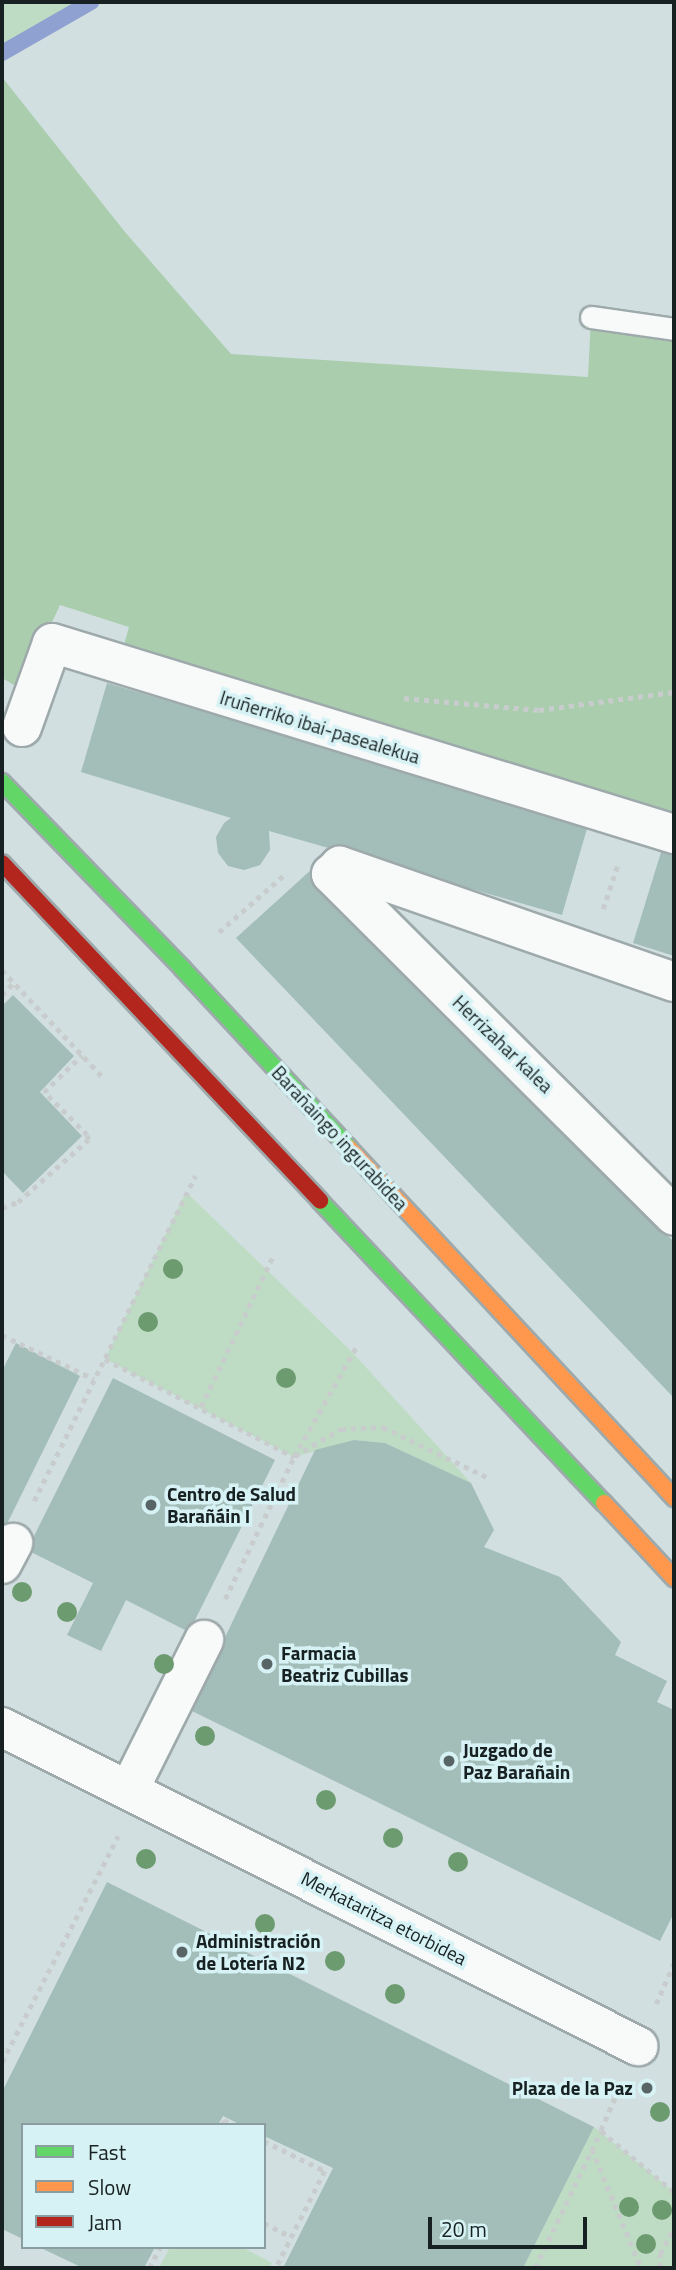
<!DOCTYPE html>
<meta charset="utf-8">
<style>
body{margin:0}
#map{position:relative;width:676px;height:2270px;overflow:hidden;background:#d1dfe1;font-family:"Titillium Web",sans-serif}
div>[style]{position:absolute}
.green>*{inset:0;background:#bedcc3}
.forest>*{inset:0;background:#aacead}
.stream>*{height:16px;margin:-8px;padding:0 8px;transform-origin:8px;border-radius:8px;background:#8ea1d0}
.building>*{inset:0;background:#a3bdb8}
.path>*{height:4.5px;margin-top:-2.25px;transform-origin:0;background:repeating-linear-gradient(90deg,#c8cccd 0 5px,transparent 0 10px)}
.roads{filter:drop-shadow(2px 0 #9ea9ab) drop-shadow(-2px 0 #9ea9ab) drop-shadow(0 2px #9ea9ab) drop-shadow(0 -2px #9ea9ab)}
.lane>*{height:21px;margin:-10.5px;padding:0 10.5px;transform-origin:10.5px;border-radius:10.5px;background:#f8fafa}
.street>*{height:38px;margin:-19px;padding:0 19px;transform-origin:19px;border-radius:19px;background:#f8fafa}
.fast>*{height:16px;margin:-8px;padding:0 8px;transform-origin:8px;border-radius:8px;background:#63d668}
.slow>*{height:16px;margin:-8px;padding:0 8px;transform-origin:8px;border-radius:8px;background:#ff974d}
.jam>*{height:16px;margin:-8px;padding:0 8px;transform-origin:8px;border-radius:8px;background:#b3261e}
.trees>*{width:20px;height:20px;margin:-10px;border-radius:50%;background:#6c9b6f}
.dots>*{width:19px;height:19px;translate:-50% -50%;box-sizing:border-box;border:4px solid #d7f2f5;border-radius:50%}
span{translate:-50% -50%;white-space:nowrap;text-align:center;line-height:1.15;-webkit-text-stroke:7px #d7f2f5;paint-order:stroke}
.street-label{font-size:19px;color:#172122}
.poi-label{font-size:19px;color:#172122;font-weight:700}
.left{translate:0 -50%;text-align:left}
.right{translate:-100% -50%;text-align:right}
.frame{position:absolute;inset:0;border:4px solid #172122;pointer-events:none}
.legend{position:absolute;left:21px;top:2123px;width:245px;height:126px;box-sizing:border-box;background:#d7f2f5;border:2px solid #8a9ea1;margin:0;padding:9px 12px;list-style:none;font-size:21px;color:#172122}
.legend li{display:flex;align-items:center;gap:14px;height:35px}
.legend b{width:35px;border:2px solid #8a9ea1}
.scale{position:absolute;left:428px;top:2217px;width:159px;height:32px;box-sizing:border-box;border:4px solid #172122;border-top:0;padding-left:9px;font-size:21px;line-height:24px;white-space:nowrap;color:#172122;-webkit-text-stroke:5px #d7f2f5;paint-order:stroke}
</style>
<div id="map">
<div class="green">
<div style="clip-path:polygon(2px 2px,100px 2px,2px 54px)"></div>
<div style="clip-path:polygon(186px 1192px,352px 1352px,471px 1483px,385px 1443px,354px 1440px,294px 1457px,105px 1359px)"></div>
<div style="clip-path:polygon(594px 2127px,674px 2192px,674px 2268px,523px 2268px)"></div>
<div style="clip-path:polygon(170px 2247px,242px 2247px,272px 2263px,269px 2268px,159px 2268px)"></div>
</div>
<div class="forest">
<div style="clip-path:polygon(2px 77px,125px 232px,231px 354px,588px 377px,591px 317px,674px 329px,674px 819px,123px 648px,129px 627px,60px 605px,21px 689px,2px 678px)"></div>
</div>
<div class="stream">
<div style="left:2px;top:53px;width:103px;rotate:-29.8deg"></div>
</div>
<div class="building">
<div style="clip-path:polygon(107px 683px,588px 825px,562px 915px,269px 831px,270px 850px,260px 865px,244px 870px,228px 866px,218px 853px,216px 837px,224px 823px,231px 818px,81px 772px)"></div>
<div style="clip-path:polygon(662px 849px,674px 853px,674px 956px,633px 943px)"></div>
<div style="clip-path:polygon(313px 868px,674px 1242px,674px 1398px,236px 938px)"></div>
<div style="clip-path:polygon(13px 995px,74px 1056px,40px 1092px,82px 1136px,23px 1193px,2px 1171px,2px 1006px)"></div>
<div style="clip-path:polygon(16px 1343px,80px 1376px,2px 1534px,2px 1371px)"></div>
<div style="clip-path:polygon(113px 1378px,275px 1460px,189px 1632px,126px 1600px,101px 1651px,67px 1635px,93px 1583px,27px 1550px)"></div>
<div style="clip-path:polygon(354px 1440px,385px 1443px,471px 1483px,494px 1530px,484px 1547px,560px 1577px,621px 1642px,615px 1655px,667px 1681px,657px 1702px,674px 1710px,674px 1913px,660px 1941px,190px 1710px,315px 1450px)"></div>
<div style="clip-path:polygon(107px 1882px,594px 2127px,523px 2268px,283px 2268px,333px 2168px,264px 2136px,264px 2125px,241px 2125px,223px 2116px,218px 2125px,23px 2125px,23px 2239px,2px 2229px,2px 2092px)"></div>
<div style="clip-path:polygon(39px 2247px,155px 2247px,144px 2268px,83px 2268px)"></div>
</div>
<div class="path">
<div style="left:404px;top:698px;width:136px;rotate:5.1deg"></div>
<div style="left:539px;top:710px;width:136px;rotate:-7.6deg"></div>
<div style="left:603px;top:909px;width:47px;rotate:-71.6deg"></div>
<div style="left:219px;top:932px;width:85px;rotate:-41.2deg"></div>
<div style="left:2px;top:970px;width:146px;rotate:46.7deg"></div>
<div style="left:2px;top:995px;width:18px;rotate:-47deg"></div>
<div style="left:2px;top:1208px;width:17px;rotate:-21deg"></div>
<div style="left:18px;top:1202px;width:94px;rotate:-41.5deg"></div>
<div style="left:88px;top:1140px;width:5px;rotate:-101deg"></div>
<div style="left:87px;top:1135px;width:61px;rotate:-135deg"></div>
<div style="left:44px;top:1092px;width:53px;rotate:-44.2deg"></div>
<div style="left:2px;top:1335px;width:102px;rotate:25.6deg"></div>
<div style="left:105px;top:1359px;width:213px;rotate:27.4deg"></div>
<div style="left:201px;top:1407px;width:167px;rotate:-64.5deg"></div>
<div style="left:295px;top:1456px;width:53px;rotate:-30.4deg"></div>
<div style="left:341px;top:1429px;width:42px;rotate:-2.7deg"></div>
<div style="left:383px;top:1427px;width:118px;rotate:25.7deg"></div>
<div style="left:34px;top:1501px;width:363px;rotate:-63.6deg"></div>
<div style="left:225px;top:1599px;width:158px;rotate:-64.1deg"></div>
<div style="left:294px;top:1457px;width:130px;rotate:-60.5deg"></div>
<div style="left:656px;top:2004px;width:45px;rotate:-66.3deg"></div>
<div style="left:2px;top:2062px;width:254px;rotate:-62.8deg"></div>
<div style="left:619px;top:2089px;width:46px;rotate:113.2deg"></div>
<div style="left:601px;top:2131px;width:95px;rotate:39.9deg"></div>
<div style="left:222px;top:2125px;width:5px;rotate:-68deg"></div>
<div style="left:224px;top:2120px;width:10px;rotate:29deg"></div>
<div style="left:264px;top:2141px;width:68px;rotate:26.2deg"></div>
<div style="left:325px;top:2171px;width:109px;rotate:116.8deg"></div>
<div style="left:592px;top:2149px;width:129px;rotate:67.6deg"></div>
<div style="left:264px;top:2223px;width:30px;rotate:27deg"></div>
<div style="left:149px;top:2268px;width:24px;rotate:-62deg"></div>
<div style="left:535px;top:2268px;width:152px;rotate:-64.3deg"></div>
<div style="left:660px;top:2268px;width:14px;rotate:-90deg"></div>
<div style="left:660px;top:2254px;width:30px;rotate:-62deg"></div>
</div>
<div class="roads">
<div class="lane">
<div style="left:591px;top:317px;width:84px;rotate:8.2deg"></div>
</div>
<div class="street">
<div style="left:22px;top:727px;width:89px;rotate:-70.3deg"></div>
<div style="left:52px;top:643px;width:651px;rotate:17.07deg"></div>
<div style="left:674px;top:982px;width:354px;rotate:-160.8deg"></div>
<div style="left:340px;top:866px;width:12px;rotate:138deg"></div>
<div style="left:331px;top:874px;width:484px;rotate:44.9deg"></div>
<div style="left:2px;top:1564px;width:24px;rotate:-62deg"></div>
<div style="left:2px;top:1727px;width:712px;rotate:26.64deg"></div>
<div style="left:129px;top:1790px;width:168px;rotate:-63.4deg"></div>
</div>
<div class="fast">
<div style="left:2px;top:782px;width:259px;rotate:45.9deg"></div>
<div style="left:182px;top:968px;width:246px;rotate:47.1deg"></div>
<div style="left:320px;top:1201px;width:415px;rotate:46.8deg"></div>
</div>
<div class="slow">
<div style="left:349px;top:1148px;width:478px;rotate:47.1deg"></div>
<div style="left:604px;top:1503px;width:103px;rotate:47deg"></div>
</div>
<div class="jam">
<div style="left:2px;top:863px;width:464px;rotate:46.7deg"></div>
</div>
</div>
<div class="trees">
<div style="left:173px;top:1269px"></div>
<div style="left:148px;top:1322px"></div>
<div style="left:286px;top:1378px"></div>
<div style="left:22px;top:1592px"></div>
<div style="left:67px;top:1612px"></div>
<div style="left:164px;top:1664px"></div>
<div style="left:205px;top:1736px"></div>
<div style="left:326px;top:1800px"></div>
<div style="left:393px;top:1838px"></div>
<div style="left:146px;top:1859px"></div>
<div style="left:458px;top:1862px"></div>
<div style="left:265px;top:1924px"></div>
<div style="left:335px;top:1961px"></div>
<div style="left:395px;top:1994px"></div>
<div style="left:660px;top:2112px"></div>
<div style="left:629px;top:2207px"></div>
<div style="left:662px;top:2210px"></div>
<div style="left:646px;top:2244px"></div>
</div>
<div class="dots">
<div style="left:151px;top:1505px;background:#586465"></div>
<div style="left:267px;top:1664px;background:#586465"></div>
<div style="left:449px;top:1761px;background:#586465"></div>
<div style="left:182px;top:1952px;background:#586465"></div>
<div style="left:647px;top:2088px;background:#586465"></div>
</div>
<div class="street-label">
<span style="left:320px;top:727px;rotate:17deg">Iruñerriko ibai-pasealekua</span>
<span style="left:503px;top:1044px;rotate:44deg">Herrizahar kalea</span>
<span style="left:340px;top:1138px;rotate:47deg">Barañaingo ingurabidea</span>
<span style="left:384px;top:1918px;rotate:27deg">Merkataritza etorbidea</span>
</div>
<div class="poi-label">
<span class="left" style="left:167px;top:1505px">Centro de Salud<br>Barañáin I</span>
<span class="left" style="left:281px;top:1664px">Farmacia<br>Beatriz Cubillas</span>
<span class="left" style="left:463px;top:1761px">Juzgado de<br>Paz Barañain</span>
<span class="left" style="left:196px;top:1952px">Administración<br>de Lotería N2</span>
<span class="right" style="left:633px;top:2088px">Plaza de la Paz</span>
</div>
<div class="frame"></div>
<ul class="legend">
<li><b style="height:9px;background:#63d668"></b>Fast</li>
<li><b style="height:9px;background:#ff974d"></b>Slow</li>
<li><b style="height:9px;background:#b3261e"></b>Jam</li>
</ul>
<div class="scale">20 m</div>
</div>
